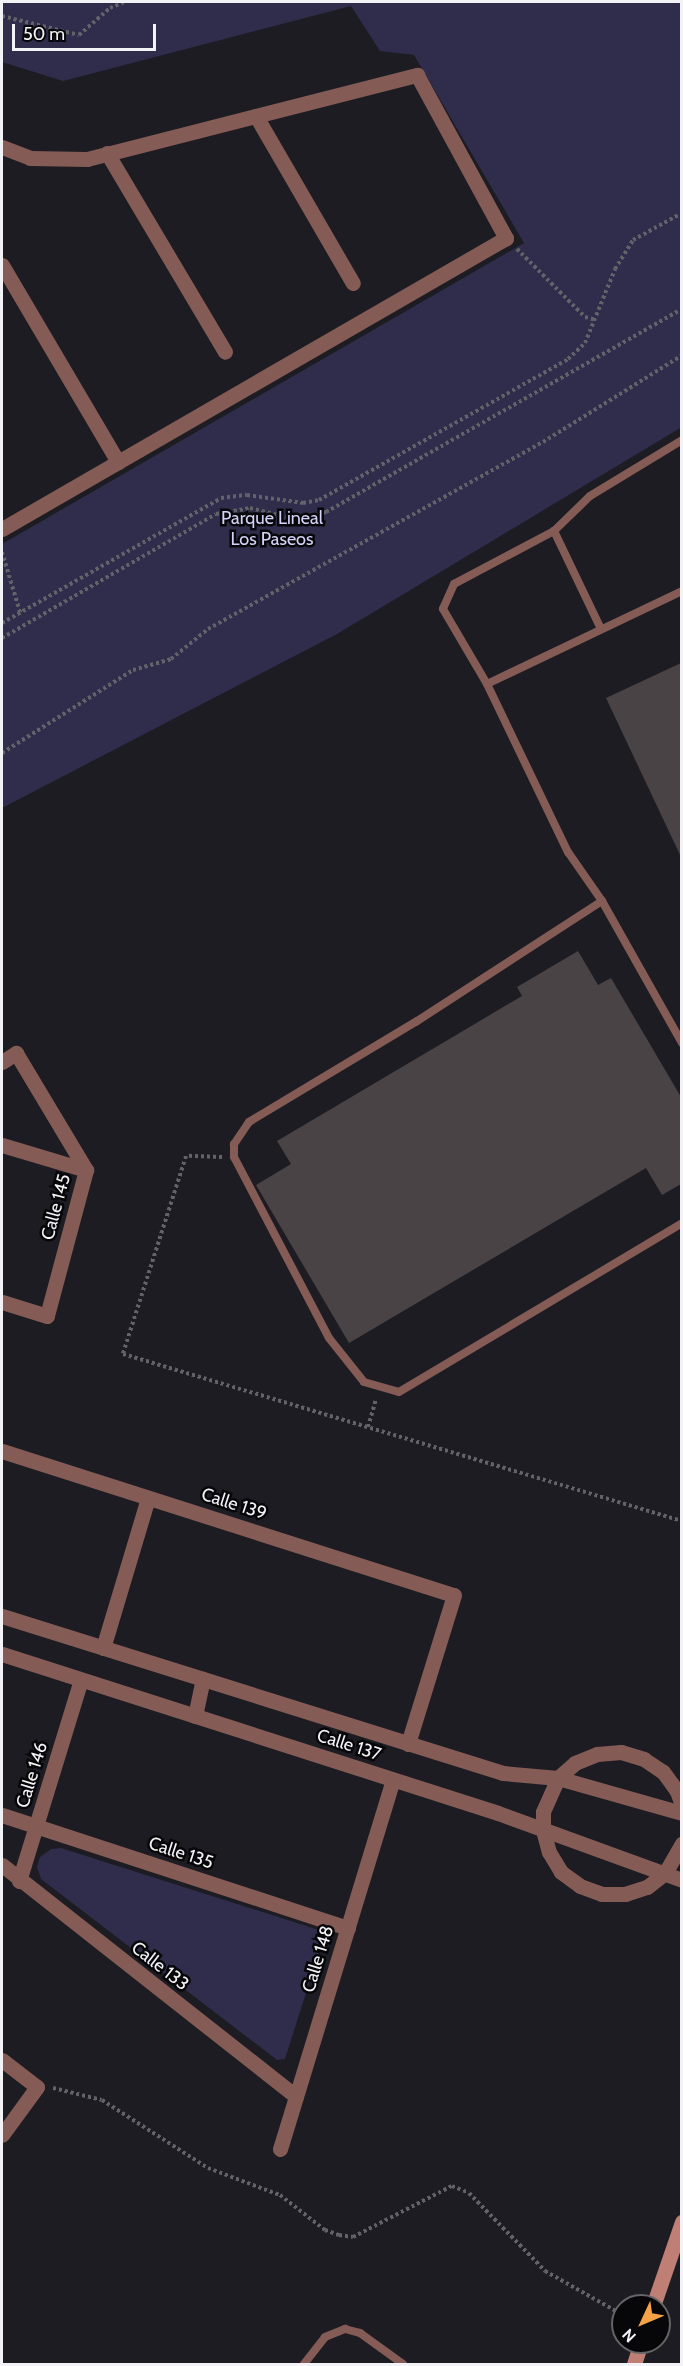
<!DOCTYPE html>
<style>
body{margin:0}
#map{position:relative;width:683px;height:2366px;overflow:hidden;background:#1c1c22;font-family:Cabin,sans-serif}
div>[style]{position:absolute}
.green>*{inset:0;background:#2f2d4b}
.building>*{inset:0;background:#4a4345}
.path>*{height:4px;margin-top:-2px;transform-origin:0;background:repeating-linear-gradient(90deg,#626268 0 3px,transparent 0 6px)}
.lane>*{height:8px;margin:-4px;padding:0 4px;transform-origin:4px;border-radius:4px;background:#845b55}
.street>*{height:15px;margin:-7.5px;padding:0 7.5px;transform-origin:7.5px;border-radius:7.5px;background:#845b55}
.secondary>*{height:15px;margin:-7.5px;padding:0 7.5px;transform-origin:7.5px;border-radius:7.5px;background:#bf7f75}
span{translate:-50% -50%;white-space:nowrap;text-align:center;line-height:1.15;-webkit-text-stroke:5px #070709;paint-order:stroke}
.park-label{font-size:18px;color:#d3d2f9}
.street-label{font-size:18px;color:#f3f3f7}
.frame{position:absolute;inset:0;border:3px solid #f3f3f7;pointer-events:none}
.north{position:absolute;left:611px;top:2294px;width:60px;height:60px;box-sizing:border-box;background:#070709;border:2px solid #656568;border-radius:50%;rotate:226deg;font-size:16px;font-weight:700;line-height:24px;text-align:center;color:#f3f3f7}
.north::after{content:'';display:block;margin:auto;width:21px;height:27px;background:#f5a346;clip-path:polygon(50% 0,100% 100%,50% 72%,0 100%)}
.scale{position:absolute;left:12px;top:24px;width:144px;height:27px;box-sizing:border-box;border:3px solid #f3f3f7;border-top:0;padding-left:8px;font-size:18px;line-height:21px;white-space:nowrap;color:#f3f3f7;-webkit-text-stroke:4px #070709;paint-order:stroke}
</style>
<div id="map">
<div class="green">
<div style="clip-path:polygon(2px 2px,681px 2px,682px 427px,337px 634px,2px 808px,2px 544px,524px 243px,414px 55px,380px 51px,351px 6px,63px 81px,2px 62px)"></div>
<div style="clip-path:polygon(61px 1848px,319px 1930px,324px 1936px,285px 2059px,277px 2060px,41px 1879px,37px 1867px,40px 1857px,51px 1849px)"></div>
</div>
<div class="building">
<div style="clip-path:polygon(681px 663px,681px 857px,606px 698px)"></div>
<div style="clip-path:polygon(578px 951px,598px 985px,611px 978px,681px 1097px,681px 1184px,662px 1195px,646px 1168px,349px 1343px,256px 1185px,291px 1164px,277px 1141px,522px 996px,517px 987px)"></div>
</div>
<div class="path">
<div style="left:2px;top:16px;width:79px;rotate:13.9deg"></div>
<div style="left:79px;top:35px;width:41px;rotate:-41.1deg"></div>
<div style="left:110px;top:8px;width:16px;rotate:-22deg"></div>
<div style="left:517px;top:249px;width:96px;rotate:45deg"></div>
<div style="left:585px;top:317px;width:11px;rotate:15deg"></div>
<div style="left:2px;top:552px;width:63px;rotate:73.3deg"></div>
<div style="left:2px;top:623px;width:252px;rotate:-29.7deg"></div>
<div style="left:221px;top:498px;width:26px;rotate:-7deg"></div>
<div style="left:247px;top:495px;width:57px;rotate:8.1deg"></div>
<div style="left:303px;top:503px;width:16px;rotate:-11deg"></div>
<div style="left:319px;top:500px;width:286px;rotate:-29.5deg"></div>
<div style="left:568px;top:359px;width:23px;rotate:-43deg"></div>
<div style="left:585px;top:343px;width:80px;rotate:-67.9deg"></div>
<div style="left:615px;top:269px;width:34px;rotate:-58deg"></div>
<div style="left:633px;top:240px;width:56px;rotate:-28.9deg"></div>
<div style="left:2px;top:638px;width:247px;rotate:-30.1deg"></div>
<div style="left:216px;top:514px;width:35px;rotate:-10deg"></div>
<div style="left:250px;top:508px;width:45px;rotate:14deg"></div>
<div style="left:294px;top:519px;width:33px;rotate:-12deg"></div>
<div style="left:326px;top:512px;width:410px;rotate:-29.7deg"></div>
<div style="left:2px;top:753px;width:155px;rotate:-32.4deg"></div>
<div style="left:133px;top:670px;width:40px;rotate:-16deg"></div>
<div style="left:171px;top:659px;width:48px;rotate:-39deg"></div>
<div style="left:208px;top:629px;width:384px;rotate:-29.2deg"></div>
<div style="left:543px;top:442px;width:164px;rotate:-32deg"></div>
<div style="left:222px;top:1157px;width:36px;rotate:-178deg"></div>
<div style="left:186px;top:1156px;width:208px;rotate:107.7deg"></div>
<div style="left:123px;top:1354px;width:583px;rotate:16.63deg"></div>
<div style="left:368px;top:1427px;width:29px;rotate:-74deg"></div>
<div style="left:53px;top:2088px;width:50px;rotate:13.8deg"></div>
<div style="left:102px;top:2100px;width:126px;rotate:32.7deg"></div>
<div style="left:208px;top:2168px;width:77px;rotate:20.6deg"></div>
<div style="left:280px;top:2195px;width:57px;rotate:37.9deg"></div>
<div style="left:325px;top:2230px;width:15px;rotate:20deg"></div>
<div style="left:339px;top:2235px;width:14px;rotate:8deg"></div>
<div style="left:353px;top:2237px;width:111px;rotate:-27.3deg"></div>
<div style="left:452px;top:2186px;width:18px;rotate:22deg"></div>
<div style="left:469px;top:2193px;width:109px;rotate:45.7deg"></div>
<div style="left:545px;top:2271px;width:90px;rotate:29.4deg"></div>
</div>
<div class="lane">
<div style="left:554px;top:531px;width:113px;rotate:152.1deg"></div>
<div style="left:454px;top:584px;width:27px;rotate:114deg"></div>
<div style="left:443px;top:609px;width:87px;rotate:59.6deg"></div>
<div style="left:487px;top:684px;width:187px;rotate:64.3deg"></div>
<div style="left:568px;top:852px;width:60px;rotate:55.2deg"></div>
<div style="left:602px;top:901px;width:163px;rotate:60.6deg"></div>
<div style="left:601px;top:629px;width:109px;rotate:-115.6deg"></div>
<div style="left:554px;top:531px;width:50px;rotate:-44.2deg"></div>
<div style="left:590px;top:496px;width:108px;rotate:-31.3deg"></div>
<div style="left:487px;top:684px;width:216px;rotate:-25.5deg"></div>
<div style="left:602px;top:901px;width:221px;rotate:147deg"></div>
<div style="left:417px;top:1021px;width:196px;rotate:149deg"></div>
<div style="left:249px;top:1122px;width:27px;rotate:124deg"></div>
<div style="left:234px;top:1144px;width:13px;rotate:90deg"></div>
<div style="left:234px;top:1157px;width:204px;rotate:62.3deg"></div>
<div style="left:329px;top:1338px;width:56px;rotate:51.5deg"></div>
<div style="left:364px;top:1382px;width:36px;rotate:16deg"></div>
<div style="left:399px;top:1392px;width:330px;rotate:-30.8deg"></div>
<div style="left:304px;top:2364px;width:34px;rotate:-52deg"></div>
<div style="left:325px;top:2337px;width:22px;rotate:-22deg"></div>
<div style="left:345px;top:2329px;width:16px;rotate:15deg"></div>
<div style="left:360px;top:2333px;width:53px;rotate:35.8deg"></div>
</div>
<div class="street">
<div style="left:256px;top:116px;width:193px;rotate:59.9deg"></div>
<div style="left:2px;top:147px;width:30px;rotate:21deg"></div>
<div style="left:30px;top:158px;width:57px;rotate:1deg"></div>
<div style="left:87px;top:159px;width:341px;rotate:-14.3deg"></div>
<div style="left:417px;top:75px;width:186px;rotate:61.4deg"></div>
<div style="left:506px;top:238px;width:582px;rotate:150deg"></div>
<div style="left:107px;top:153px;width:231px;rotate:59.3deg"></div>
<div style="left:2px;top:265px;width:229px;rotate:59.5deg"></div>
<div style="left:2px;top:1062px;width:17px;rotate:-33deg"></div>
<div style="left:16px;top:1053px;width:136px;rotate:59.1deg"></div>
<div style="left:86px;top:1170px;width:151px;rotate:105deg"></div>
<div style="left:47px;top:1316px;width:47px;rotate:-162.7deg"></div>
<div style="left:2px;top:1145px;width:88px;rotate:16.6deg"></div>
<div style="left:2px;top:1451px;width:474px;rotate:17.7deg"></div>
<div style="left:454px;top:1595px;width:156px;rotate:107.2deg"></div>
<div style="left:2px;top:1616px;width:525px;rotate:17.4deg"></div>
<div style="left:503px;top:1773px;width:55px;rotate:5.2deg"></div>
<div style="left:558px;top:1778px;width:129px;rotate:15.8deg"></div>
<div style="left:103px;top:1648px;width:157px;rotate:-73.3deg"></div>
<div style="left:2px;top:1654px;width:521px;rotate:17.77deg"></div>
<div style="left:498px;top:1813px;width:196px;rotate:20deg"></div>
<div style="left:195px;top:1716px;width:38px;rotate:-78deg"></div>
<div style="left:682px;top:1805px;width:15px;rotate:-110deg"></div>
<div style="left:677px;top:1791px;width:24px;rotate:-126deg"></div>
<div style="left:663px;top:1772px;width:23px;rotate:-146deg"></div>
<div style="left:644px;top:1759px;width:24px;rotate:-163deg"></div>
<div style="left:621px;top:1752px;width:24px;rotate:175deg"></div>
<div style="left:597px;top:1754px;width:24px;rotate:158deg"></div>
<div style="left:575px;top:1763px;width:23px;rotate:139deg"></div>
<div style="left:558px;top:1778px;width:37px;rotate:114deg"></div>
<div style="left:543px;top:1812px;width:18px;rotate:90deg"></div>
<div style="left:543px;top:1830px;width:23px;rotate:75deg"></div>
<div style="left:549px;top:1852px;width:23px;rotate:59deg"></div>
<div style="left:561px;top:1872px;width:24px;rotate:36deg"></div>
<div style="left:580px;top:1886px;width:23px;rotate:20deg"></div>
<div style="left:602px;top:1894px;width:23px"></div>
<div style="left:625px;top:1894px;width:23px;rotate:-18deg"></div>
<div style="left:647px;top:1887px;width:23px;rotate:-38deg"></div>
<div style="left:665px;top:1873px;width:34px;rotate:-60deg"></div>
<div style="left:2px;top:1815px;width:364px;rotate:18.1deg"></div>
<div style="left:2px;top:1865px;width:374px;rotate:38.2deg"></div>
<div style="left:19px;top:1881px;width:210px;rotate:-72.9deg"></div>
<div style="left:2px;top:2060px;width:44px;rotate:37.6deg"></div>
<div style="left:37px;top:2087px;width:59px;rotate:126.1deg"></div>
<div style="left:280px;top:2149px;width:386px;rotate:-73deg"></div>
</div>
<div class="secondary">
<div style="left:653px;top:2306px;width:89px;rotate:-71deg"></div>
<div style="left:634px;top:2364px;width:23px;rotate:-72deg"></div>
</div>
<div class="park-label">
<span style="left:272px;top:529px">Parque Lineal<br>Los Paseos</span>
</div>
<div class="street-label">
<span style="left:56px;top:1207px;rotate:-75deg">Calle 145</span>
<span style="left:234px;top:1504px;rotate:18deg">Calle 139</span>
<span style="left:349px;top:1745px;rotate:18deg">Calle 137</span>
<span style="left:32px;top:1775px;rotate:-73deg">Calle 146</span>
<span style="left:181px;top:1853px;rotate:18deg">Calle 135</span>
<span style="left:318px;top:1959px;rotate:-73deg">Calle 148</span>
<span style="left:160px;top:1966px;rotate:38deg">Calle 133</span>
</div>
<div class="frame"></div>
<div class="north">N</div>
<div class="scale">50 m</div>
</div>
